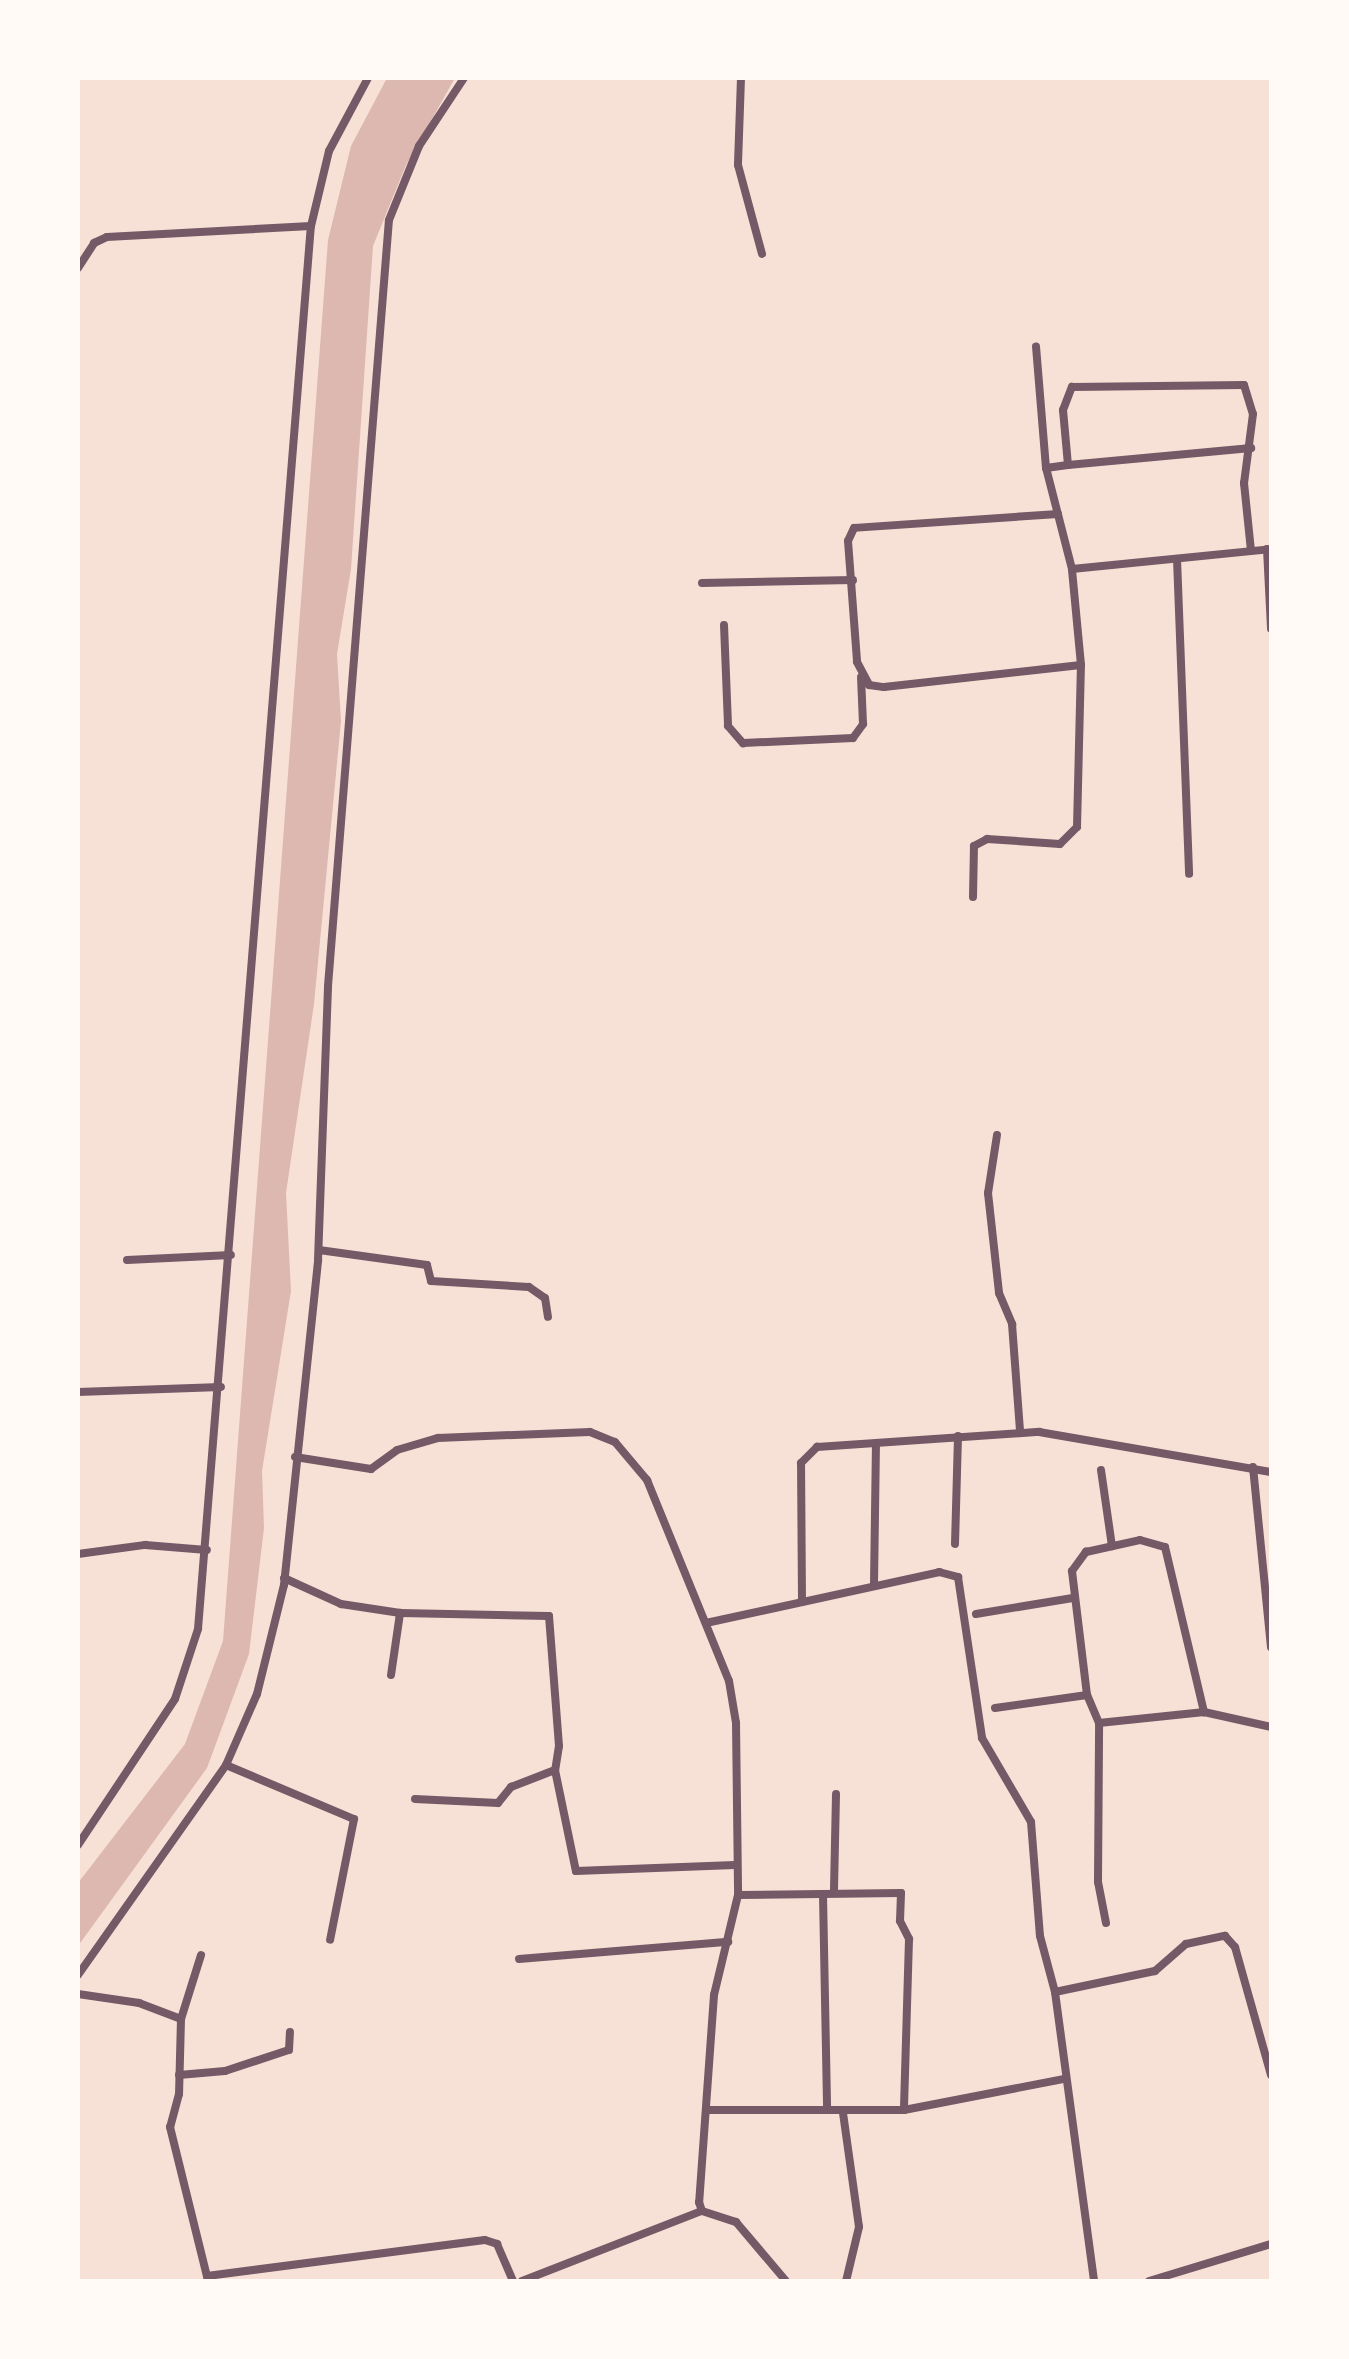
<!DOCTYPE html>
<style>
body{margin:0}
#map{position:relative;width:1349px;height:2359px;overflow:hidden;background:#f7e1d7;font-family:"Open Sans",sans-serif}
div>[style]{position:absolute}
.water>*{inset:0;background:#dcb8b0}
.minor>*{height:8px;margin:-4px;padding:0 4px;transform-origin:4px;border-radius:4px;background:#755966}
span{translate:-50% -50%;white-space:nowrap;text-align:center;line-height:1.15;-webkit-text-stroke:8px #fffaf5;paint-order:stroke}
.frame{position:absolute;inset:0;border:80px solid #fffaf5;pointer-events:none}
</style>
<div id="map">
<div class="water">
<div style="clip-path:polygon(387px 78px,455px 78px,406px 165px,373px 246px,351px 569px,337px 654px,341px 721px,314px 1004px,286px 1193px,291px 1291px,262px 1471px,264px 1528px,249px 1654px,207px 1768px,78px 1946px,78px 1883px,185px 1744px,223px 1641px,328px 240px,351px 146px)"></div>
</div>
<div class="minor">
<div style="left:741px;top:78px;width:87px;rotate:92deg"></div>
<div style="left:738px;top:165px;width:92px;rotate:74.9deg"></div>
<div style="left:78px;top:268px;width:30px;rotate:-57deg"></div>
<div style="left:94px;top:243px;width:14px;rotate:-25deg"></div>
<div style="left:107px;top:237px;width:204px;rotate:-3.1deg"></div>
<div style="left:1068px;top:465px;width:184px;rotate:-5.3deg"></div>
<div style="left:1046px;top:468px;width:22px;rotate:-8deg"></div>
<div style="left:1068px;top:465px;width:55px;rotate:-95.2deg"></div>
<div style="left:1063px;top:410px;width:25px;rotate:-69deg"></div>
<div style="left:1072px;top:387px;width:172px;rotate:-0.7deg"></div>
<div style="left:1244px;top:385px;width:30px;rotate:73deg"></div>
<div style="left:1253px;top:414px;width:70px;rotate:97.4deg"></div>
<div style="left:1244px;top:483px;width:68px;rotate:84.1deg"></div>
<div style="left:1058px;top:514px;width:204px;rotate:176.1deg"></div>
<div style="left:854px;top:528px;width:14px;rotate:115deg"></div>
<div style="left:848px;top:541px;width:121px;rotate:85.7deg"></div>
<div style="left:857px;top:662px;width:26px;rotate:62deg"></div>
<div style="left:869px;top:685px;width:15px;rotate:8deg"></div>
<div style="left:884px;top:687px;width:198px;rotate:-6.4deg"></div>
<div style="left:1267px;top:549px;width:80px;rotate:87.1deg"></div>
<div style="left:1177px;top:559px;width:315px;rotate:87.8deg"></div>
<div style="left:1072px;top:569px;width:200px;rotate:-5.7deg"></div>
<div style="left:702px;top:583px;width:151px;rotate:-1.1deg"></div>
<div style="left:724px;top:625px;width:101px;rotate:87.7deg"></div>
<div style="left:728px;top:726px;width:23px;rotate:49deg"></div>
<div style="left:743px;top:743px;width:110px;rotate:-2.6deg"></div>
<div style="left:853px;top:738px;width:17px;rotate:-54deg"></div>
<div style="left:863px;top:724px;width:47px;rotate:-92.4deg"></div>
<div style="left:973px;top:897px;width:51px;rotate:-88.9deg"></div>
<div style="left:974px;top:846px;width:15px;rotate:-28deg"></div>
<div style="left:987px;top:839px;width:73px;rotate:3.9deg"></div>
<div style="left:1060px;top:844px;width:24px;rotate:-45deg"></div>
<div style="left:1077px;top:827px;width:162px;rotate:-88.6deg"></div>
<div style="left:1081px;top:665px;width:96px;rotate:-95.4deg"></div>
<div style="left:1072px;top:569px;width:104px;rotate:-104.4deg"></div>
<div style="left:1046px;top:468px;width:122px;rotate:-94.7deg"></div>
<div style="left:997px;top:1135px;width:59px;rotate:98.8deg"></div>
<div style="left:988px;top:1193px;width:101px;rotate:83.7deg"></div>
<div style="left:999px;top:1293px;width:34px;rotate:67deg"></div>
<div style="left:1012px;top:1324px;width:107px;rotate:85.7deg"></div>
<div style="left:319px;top:1250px;width:109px;rotate:7.9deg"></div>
<div style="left:427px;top:1265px;width:16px;rotate:76deg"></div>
<div style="left:431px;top:1281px;width:98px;rotate:3.5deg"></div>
<div style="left:529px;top:1287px;width:19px;rotate:35deg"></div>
<div style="left:545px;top:1298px;width:19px;rotate:81deg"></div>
<div style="left:127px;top:1260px;width:104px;rotate:-2.8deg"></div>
<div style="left:78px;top:1392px;width:143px;rotate:-2deg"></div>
<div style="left:295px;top:1457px;width:77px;rotate:9deg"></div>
<div style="left:371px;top:1469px;width:32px;rotate:-36deg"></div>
<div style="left:397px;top:1450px;width:43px;rotate:-16.3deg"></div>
<div style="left:438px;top:1438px;width:152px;rotate:-2.3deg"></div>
<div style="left:590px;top:1432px;width:27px;rotate:22deg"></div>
<div style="left:615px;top:1442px;width:50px;rotate:49.9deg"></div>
<div style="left:647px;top:1480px;width:217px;rotate:67.8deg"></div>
<div style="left:729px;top:1681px;width:43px;rotate:80.5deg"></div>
<div style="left:736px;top:1723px;width:172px;rotate:89.3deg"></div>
<div style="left:738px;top:1895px;width:103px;rotate:103.5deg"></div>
<div style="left:714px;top:1995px;width:208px;rotate:94.1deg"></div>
<div style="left:699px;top:2202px;width:9px;rotate:72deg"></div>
<div style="left:702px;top:2211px;width:36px;rotate:18deg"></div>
<div style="left:736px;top:2222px;width:77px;rotate:49.7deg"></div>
<div style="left:1253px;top:1467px;width:181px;rotate:84.3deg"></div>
<div style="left:1101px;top:1470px;width:77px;rotate:81.8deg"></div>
<div style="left:955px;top:1544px;width:108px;rotate:-88.4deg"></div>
<div style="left:78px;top:1554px;width:68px;rotate:-7.7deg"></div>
<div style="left:145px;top:1545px;width:62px;rotate:4.6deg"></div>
<div style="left:284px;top:1578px;width:63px;rotate:24.5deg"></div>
<div style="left:341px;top:1604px;width:60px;rotate:8.7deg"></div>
<div style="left:400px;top:1613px;width:149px;rotate:1.2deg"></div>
<div style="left:549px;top:1616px;width:130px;rotate:85.6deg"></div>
<div style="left:559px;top:1746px;width:24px;rotate:99deg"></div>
<div style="left:555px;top:1770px;width:103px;rotate:78.3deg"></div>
<div style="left:576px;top:1871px;width:159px;rotate:-2.2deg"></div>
<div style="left:874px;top:1585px;width:141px;rotate:-89.2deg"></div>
<div style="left:802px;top:1602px;width:139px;rotate:-90.4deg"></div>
<div style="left:801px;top:1463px;width:23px;rotate:-45deg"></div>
<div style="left:817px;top:1447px;width:223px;rotate:-3.9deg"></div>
<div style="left:1039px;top:1432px;width:235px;rotate:9.8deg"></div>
<div style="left:976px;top:1614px;width:98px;rotate:-9.4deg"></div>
<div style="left:706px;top:1623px;width:239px;rotate:-12.3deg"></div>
<div style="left:939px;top:1572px;width:20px;rotate:15deg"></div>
<div style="left:958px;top:1577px;width:163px;rotate:81.5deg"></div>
<div style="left:982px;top:1738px;width:97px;rotate:59.7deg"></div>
<div style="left:1031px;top:1822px;width:114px;rotate:85.5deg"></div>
<div style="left:1040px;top:1936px;width:58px;rotate:75deg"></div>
<div style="left:1055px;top:1992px;width:292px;rotate:82.3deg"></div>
<div style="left:391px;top:1675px;width:63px;rotate:-81.7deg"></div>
<div style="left:995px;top:1708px;width:93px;rotate:-8deg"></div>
<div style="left:1099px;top:1723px;width:30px;rotate:-113deg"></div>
<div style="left:1087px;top:1695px;width:125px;rotate:-96.9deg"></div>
<div style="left:1072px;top:1571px;width:24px;rotate:-54deg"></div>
<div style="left:1086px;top:1552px;width:55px;rotate:-12.5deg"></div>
<div style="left:1140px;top:1540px;width:26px;rotate:16deg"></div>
<div style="left:1165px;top:1547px;width:170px;rotate:76.7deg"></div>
<div style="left:226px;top:1765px;width:139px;rotate:22.9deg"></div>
<div style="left:354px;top:1819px;width:123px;rotate:101.2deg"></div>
<div style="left:415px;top:1799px;width:83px;rotate:2.8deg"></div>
<div style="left:498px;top:1803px;width:21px;rotate:-51deg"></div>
<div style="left:511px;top:1787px;width:47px;rotate:-21.1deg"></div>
<div style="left:78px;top:1845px;width:175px;rotate:-56.4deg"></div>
<div style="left:175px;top:1699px;width:74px;rotate:-71.8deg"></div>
<div style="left:198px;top:1629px;width:1408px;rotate:-85.4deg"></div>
<div style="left:311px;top:226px;width:77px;rotate:-76.5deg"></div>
<div style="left:329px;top:151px;width:83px;rotate:-61.9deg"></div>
<div style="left:834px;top:1890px;width:96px;rotate:-88.8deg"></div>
<div style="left:738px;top:1895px;width:163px;rotate:-0.7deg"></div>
<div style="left:901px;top:1893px;width:28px;rotate:92deg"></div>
<div style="left:900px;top:1921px;width:20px;rotate:63deg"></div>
<div style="left:909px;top:1939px;width:171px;rotate:91.7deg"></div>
<div style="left:823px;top:1895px;width:215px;rotate:88.9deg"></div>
<div style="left:1106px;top:1923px;width:42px;rotate:-101deg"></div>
<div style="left:1098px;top:1882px;width:159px;rotate:-89.6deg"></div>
<div style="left:1099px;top:1723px;width:106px;rotate:-6deg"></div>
<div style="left:1204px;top:1712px;width:69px;rotate:12.6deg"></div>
<div style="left:519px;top:1959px;width:210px;rotate:-4.7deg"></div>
<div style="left:78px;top:1975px;width:257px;rotate:-54.8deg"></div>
<div style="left:226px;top:1765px;width:77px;rotate:-66.4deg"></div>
<div style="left:257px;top:1694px;width:112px;rotate:-76.1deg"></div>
<div style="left:284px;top:1585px;width:327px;rotate:-84deg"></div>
<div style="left:318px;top:1260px;width:274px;rotate:-87.9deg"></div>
<div style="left:328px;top:986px;width:768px;rotate:-85.45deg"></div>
<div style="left:389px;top:220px;width:80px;rotate:-67.9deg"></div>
<div style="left:419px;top:146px;width:82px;rotate:-56.5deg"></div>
<div style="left:1055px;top:1992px;width:102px;rotate:-11.9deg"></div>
<div style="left:1155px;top:1971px;width:41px;rotate:-41.1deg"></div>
<div style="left:1186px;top:1944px;width:40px;rotate:-12deg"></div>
<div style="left:1225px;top:1936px;width:15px;rotate:48deg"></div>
<div style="left:1235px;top:1947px;width:133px;rotate:74.3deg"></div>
<div style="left:78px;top:1994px;width:62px;rotate:8.4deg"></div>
<div style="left:139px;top:2003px;width:45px;rotate:20.9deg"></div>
<div style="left:181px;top:2019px;width:75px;rotate:91.5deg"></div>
<div style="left:179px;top:2094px;width:34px;rotate:105deg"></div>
<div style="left:170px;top:2127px;width:159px;rotate:76.1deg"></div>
<div style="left:181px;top:2019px;width:67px;rotate:-72.6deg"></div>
<div style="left:179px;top:2075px;width:46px;rotate:-5deg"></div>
<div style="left:225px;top:2071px;width:67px;rotate:-18.2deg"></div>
<div style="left:289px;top:2050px;width:18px;rotate:-87deg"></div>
<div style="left:708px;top:2110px;width:196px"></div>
<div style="left:904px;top:2110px;width:162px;rotate:-11deg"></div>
<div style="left:843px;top:2113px;width:115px;rotate:82deg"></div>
<div style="left:859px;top:2227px;width:56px;rotate:103.5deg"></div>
<div style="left:207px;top:2276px;width:280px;rotate:-7.4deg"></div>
<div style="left:485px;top:2240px;width:13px;rotate:18deg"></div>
<div style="left:497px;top:2244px;width:40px;rotate:66.6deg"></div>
<div style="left:522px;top:2281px;width:193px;rotate:-21.3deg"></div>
<div style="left:1149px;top:2281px;width:127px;rotate:-16.9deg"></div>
</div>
<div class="frame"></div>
</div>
